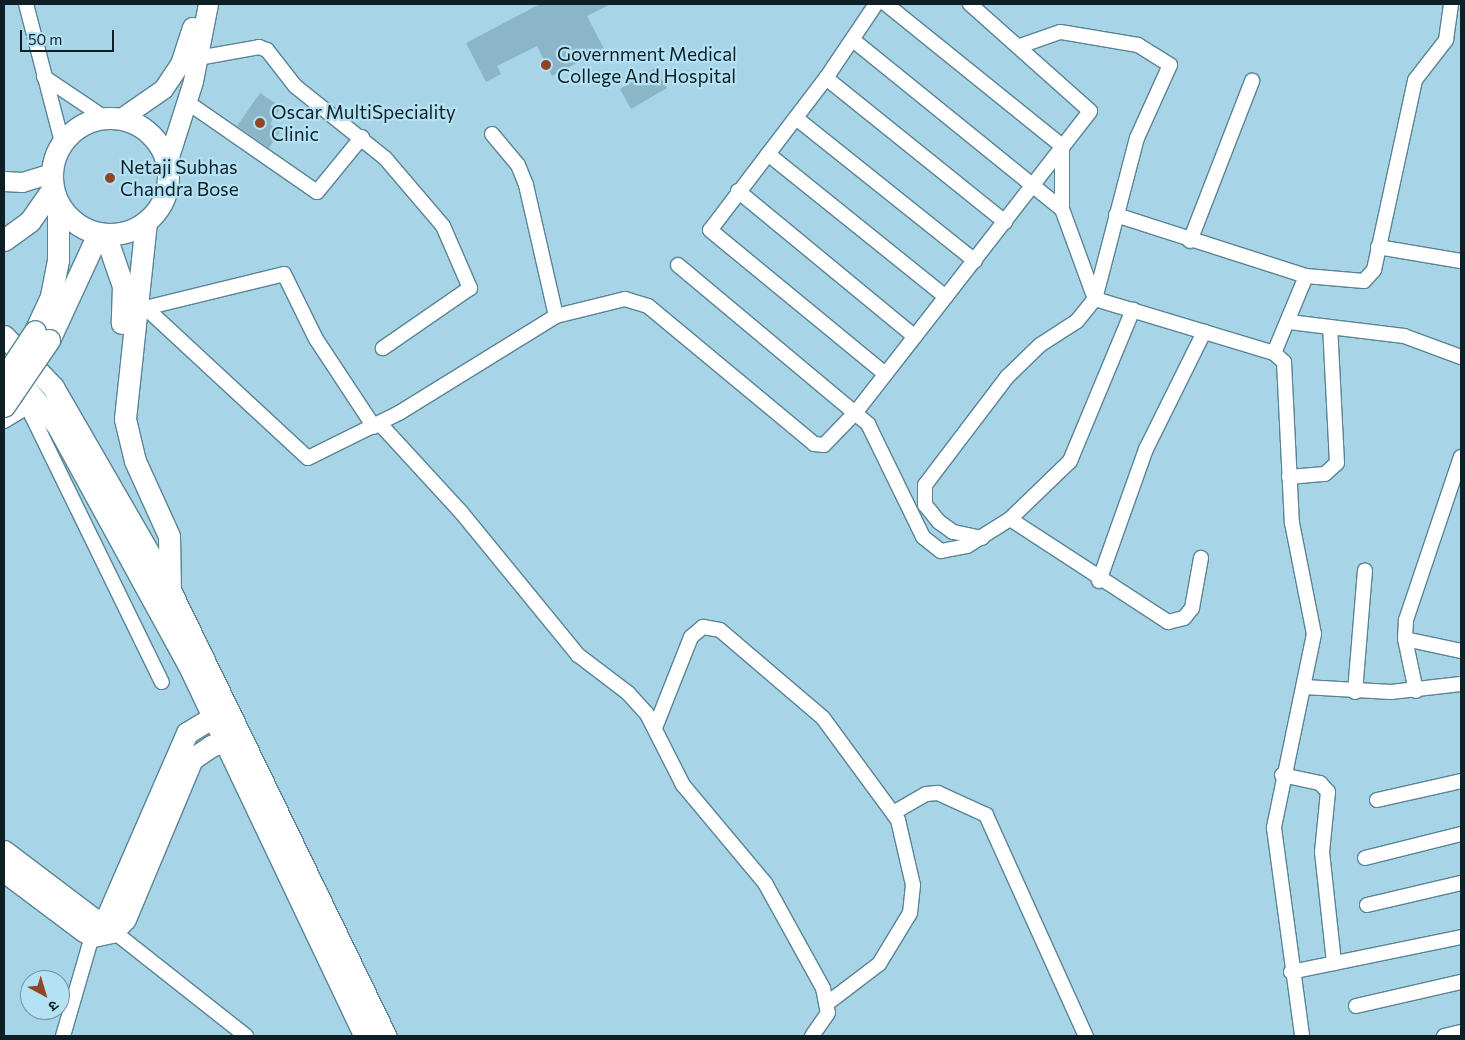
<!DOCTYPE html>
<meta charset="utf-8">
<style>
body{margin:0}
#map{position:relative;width:1465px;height:1040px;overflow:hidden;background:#a7d4e6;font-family:Commissioner,"Noto Sans Devanagari",sans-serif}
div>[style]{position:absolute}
.building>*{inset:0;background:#8bb6c8}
.roads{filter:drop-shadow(1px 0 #5a8495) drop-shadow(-1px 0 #5a8495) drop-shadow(0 1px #5a8495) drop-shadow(0 -1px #5a8495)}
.street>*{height:14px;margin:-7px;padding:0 7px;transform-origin:7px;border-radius:7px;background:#fff}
.secondary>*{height:19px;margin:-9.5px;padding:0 9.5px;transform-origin:9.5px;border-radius:9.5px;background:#fff}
.primary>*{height:21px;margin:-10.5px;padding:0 10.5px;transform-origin:10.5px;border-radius:10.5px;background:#fff}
.primary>.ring{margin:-10.5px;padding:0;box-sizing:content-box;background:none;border:21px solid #fff;border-radius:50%}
.bridges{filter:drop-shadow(1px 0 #5a8495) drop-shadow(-1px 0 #5a8495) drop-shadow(0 1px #5a8495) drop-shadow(0 -1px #5a8495)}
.primary-bridge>*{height:21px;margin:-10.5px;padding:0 10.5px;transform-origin:10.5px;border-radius:10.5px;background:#fff}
.dots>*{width:14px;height:14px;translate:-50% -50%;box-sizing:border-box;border:2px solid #b4e1f3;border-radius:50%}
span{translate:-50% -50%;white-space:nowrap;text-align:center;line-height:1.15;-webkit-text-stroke:4.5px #b4e1f3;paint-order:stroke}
.poi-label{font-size:19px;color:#0e1f26}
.left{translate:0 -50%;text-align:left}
.frame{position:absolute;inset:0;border:5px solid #0e1f26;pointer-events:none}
.north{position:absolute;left:20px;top:970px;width:50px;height:50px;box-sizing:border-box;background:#b4e1f3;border:1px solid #7293a1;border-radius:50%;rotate:141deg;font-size:14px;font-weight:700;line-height:20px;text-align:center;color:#0e1f26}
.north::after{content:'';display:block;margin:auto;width:18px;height:22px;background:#8e4724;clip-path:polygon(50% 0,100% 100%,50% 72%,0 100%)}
.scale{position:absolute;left:20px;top:30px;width:94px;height:22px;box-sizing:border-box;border:2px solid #0e1f26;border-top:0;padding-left:6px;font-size:15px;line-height:18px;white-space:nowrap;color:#0e1f26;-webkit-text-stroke:4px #b4e1f3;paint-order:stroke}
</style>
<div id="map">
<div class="building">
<div style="clip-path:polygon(540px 4px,611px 4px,587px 16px,604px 49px,552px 76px,537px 46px,497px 66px,501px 74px,486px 82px,466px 43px)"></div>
<div style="clip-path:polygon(655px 68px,667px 88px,631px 109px,620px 89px)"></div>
<div style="clip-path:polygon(260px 93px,281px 107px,270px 124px,280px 131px,269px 148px,237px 126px)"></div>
</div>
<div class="roads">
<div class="street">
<div style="left:26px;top:4px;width:143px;rotate:75.4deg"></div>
<div style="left:876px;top:4px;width:89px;rotate:124deg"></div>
<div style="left:826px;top:78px;width:191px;rotate:127.3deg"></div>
<div style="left:710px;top:230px;width:227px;rotate:39.4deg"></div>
<div style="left:886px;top:4px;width:226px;rotate:38.9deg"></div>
<div style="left:1062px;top:146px;width:63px;rotate:90deg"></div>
<div style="left:1062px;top:209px;width:96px;rotate:69.9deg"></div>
<div style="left:1095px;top:299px;width:187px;rotate:16.8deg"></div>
<div style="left:1274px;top:353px;width:13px;rotate:42deg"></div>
<div style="left:1284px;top:362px;width:161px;rotate:87.2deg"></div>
<div style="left:1292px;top:523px;width:113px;rotate:78.8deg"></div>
<div style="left:1314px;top:634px;width:198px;rotate:101.7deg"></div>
<div style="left:1274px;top:828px;width:210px;rotate:82.3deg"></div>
<div style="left:853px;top:40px;width:269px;rotate:39deg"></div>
<div style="left:198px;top:58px;width:62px;rotate:-10.2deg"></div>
<div style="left:259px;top:47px;width:9px;rotate:21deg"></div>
<div style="left:267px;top:50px;width:46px;rotate:52.1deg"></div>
<div style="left:295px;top:86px;width:115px;rotate:38.7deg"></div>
<div style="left:385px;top:158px;width:89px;rotate:49.5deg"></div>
<div style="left:443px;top:226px;width:68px;rotate:66.5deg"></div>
<div style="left:470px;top:288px;width:106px;rotate:145.4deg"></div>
<div style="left:44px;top:77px;width:73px;rotate:33.9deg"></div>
<div style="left:826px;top:78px;width:230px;rotate:38.8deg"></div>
<div style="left:187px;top:102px;width:158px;rotate:34.7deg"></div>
<div style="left:317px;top:192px;width:71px;rotate:-50.7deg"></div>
<div style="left:796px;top:118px;width:229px;rotate:38.6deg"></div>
<div style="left:492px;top:134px;width:40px;rotate:50deg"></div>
<div style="left:518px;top:165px;width:22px;rotate:68deg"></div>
<div style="left:526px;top:185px;width:134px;rotate:77.1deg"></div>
<div style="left:768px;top:154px;width:228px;rotate:38.8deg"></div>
<div style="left:738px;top:191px;width:229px;rotate:39.5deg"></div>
<div style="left:1116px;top:215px;width:200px;rotate:17.8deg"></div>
<div style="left:1306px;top:276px;width:58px;rotate:4.9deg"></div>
<div style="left:1364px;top:281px;width:15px;rotate:-48deg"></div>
<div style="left:1374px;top:270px;width:194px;rotate:-77.8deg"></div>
<div style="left:1415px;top:80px;width:51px;rotate:-52.2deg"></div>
<div style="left:1446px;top:40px;width:36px;rotate:-82deg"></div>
<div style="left:1190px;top:241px;width:172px;rotate:-68.8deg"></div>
<div style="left:1378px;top:247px;width:84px;rotate:9.6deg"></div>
<div style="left:678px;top:265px;width:248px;rotate:39.9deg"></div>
<div style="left:868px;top:424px;width:126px;rotate:64deg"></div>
<div style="left:923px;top:537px;width:23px;rotate:38deg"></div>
<div style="left:941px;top:551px;width:26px;rotate:-11deg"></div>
<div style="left:967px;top:546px;width:51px;rotate:-32.1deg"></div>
<div style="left:1010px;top:519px;width:83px;rotate:-44deg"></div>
<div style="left:1070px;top:461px;width:164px;rotate:-67.4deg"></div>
<div style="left:134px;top:297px;width:237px;rotate:42.8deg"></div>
<div style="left:308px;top:458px;width:102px;rotate:-26.3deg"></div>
<div style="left:399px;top:413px;width:185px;rotate:-31.7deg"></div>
<div style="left:556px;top:316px;width:71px;rotate:-13.8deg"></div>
<div style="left:625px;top:299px;width:24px;rotate:17deg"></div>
<div style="left:648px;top:306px;width:216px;rotate:39.7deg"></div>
<div style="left:814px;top:444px;width:10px;rotate:6deg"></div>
<div style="left:824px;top:445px;width:46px;rotate:-45.9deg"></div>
<div style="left:856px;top:412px;width:381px;rotate:-52.1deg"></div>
<div style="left:1090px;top:111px;width:161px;rotate:-138.3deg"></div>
<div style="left:145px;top:308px;width:143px;rotate:-13.7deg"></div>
<div style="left:284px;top:274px;width:72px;rotate:63.8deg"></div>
<div style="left:316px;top:339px;width:105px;rotate:56.6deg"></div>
<div style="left:1289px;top:322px;width:116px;rotate:6.9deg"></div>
<div style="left:1404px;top:336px;width:61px;rotate:20.2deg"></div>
<div style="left:1274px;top:353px;width:83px;rotate:-67.4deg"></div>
<div style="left:32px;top:394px;width:22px;rotate:90deg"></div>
<div style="left:32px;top:416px;width:296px;rotate:64deg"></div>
<div style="left:4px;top:421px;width:31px;rotate:-31deg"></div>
<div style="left:380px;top:424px;width:120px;rotate:47.4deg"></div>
<div style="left:461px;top:512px;width:185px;rotate:50.7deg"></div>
<div style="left:578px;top:655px;width:63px;rotate:37.2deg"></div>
<div style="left:628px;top:693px;width:28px;rotate:48deg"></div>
<div style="left:647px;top:714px;width:80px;rotate:63.1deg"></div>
<div style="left:683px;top:785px;width:128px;rotate:50.1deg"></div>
<div style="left:765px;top:883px;width:120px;rotate:61.1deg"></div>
<div style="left:823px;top:988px;width:25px;rotate:79deg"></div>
<div style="left:828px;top:1013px;width:28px;rotate:125deg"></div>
<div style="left:1289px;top:477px;width:36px;rotate:-5deg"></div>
<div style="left:1325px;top:474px;width:16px;rotate:-43deg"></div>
<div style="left:1337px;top:463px;width:136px;rotate:-92.9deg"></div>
<div style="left:1010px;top:519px;width:189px;rotate:33.1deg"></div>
<div style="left:1168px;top:622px;width:16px;rotate:-14deg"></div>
<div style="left:1184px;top:618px;width:13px;rotate:-51deg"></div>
<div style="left:1192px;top:608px;width:51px;rotate:-79.8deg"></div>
<div style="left:982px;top:538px;width:30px;rotate:-168deg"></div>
<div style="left:953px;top:532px;width:17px;rotate:-144deg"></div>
<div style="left:939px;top:522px;width:22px;rotate:-129deg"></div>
<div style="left:925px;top:505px;width:20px;rotate:-90deg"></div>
<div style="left:925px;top:485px;width:136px;rotate:-52.8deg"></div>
<div style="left:1007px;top:377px;width:46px;rotate:-44.1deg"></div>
<div style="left:1040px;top:345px;width:44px;rotate:-33deg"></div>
<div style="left:1077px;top:321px;width:28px;rotate:-51deg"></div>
<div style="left:1095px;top:299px;width:166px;rotate:-75.4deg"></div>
<div style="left:1137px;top:138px;width:80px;rotate:-65.7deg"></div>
<div style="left:1170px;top:65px;width:38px;rotate:-148deg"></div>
<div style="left:1138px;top:45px;width:79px;rotate:-170.5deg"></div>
<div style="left:1060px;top:32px;width:42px;rotate:160.7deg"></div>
<div style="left:1099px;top:581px;width:140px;rotate:-70.4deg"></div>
<div style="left:1146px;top:449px;width:131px;rotate:-63.6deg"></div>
<div style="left:1405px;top:639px;width:57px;rotate:12.1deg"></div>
<div style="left:1304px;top:687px;width:87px;rotate:3.3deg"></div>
<div style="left:1391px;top:692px;width:70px;rotate:-6.5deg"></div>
<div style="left:1416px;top:691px;width:53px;rotate:-101.9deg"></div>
<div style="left:1405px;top:639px;width:19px;rotate:-87deg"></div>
<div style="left:1406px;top:620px;width:172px;rotate:-71.4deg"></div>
<div style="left:1355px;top:692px;width:122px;rotate:-85.3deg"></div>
<div style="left:655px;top:728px;width:98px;rotate:-68.4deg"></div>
<div style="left:691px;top:637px;width:16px;rotate:-40deg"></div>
<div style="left:703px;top:627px;width:17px;rotate:10deg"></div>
<div style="left:720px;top:630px;width:135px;rotate:40.5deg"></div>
<div style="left:823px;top:718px;width:127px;rotate:53.7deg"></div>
<div style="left:898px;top:820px;width:67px;rotate:77deg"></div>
<div style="left:913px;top:885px;width:28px;rotate:96deg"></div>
<div style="left:910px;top:913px;width:60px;rotate:121.3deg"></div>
<div style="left:879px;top:964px;width:63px;rotate:142.8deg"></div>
<div style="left:1282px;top:775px;width:39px;rotate:12deg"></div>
<div style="left:1320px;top:783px;width:12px;rotate:48deg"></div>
<div style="left:1328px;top:792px;width:60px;rotate:95.7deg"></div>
<div style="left:1322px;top:852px;width:112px;rotate:83.8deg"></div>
<div style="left:1377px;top:800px;width:86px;rotate:-12.7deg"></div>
<div style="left:893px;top:813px;width:38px;rotate:-30deg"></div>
<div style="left:926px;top:794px;width:12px;rotate:-5deg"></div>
<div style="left:938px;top:793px;width:53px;rotate:24.6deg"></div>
<div style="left:986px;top:815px;width:243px;rotate:65.7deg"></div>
<div style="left:1365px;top:858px;width:99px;rotate:-14deg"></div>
<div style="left:1367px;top:905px;width:97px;rotate:-13.2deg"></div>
<div style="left:108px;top:927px;width:176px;rotate:38.3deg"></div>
<div style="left:1291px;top:972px;width:174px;rotate:-11.6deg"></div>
<div style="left:1356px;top:1006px;width:108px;rotate:-12.9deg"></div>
<div style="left:63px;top:1036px;width:111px;rotate:-73.8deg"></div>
<div style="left:1444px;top:1036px;width:17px;rotate:-13deg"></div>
</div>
<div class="secondary">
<div style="left:121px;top:118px;width:51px;rotate:-34.6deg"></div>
<div style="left:163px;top:89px;width:30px;rotate:-56deg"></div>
<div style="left:180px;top:64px;width:39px;rotate:-72deg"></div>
<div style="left:167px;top:163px;width:86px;rotate:-72.4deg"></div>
<div style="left:193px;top:81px;width:78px;rotate:-79deg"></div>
<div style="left:4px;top:181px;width:18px;rotate:3deg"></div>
<div style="left:22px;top:182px;width:30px;rotate:-17deg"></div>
</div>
<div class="primary">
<div class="ring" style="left:52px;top:118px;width:95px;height:95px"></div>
<div style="left:146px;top:222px;width:198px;rotate:96.1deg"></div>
<div style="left:125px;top:419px;width:43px;rotate:76.6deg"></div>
<div style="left:135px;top:461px;width:82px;rotate:65.6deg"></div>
<div style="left:169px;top:536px;width:56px;rotate:89deg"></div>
<div style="left:105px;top:234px;width:55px;rotate:70.9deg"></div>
<div style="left:123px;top:286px;width:37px;rotate:92deg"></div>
<div style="left:4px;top:240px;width:32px;rotate:-36deg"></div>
<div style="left:30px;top:221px;width:38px;rotate:-55deg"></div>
<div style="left:35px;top:331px;width:38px;rotate:-65deg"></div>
<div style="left:51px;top:296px;width:37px;rotate:-79deg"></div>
<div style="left:58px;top:260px;width:55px;rotate:-90deg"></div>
<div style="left:4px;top:336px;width:71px;rotate:46.1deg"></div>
<div style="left:53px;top:387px;width:234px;rotate:60deg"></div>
<div style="left:170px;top:590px;width:496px;rotate:64.2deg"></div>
<div style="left:49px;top:340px;width:117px;rotate:-65.2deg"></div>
<div style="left:8px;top:368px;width:75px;rotate:49.3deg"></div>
<div style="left:57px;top:425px;width:275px;rotate:61.3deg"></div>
<div style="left:189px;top:666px;width:410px;rotate:64.6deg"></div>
<div style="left:4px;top:851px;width:114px;rotate:37.2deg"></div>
<div style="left:95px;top:920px;width:11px;rotate:-5deg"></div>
<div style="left:106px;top:919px;width:203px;rotate:-66.5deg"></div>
<div style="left:187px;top:733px;width:46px;rotate:-31.6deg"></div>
<div style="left:4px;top:871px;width:100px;rotate:36.9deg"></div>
<div style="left:84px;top:931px;width:10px;rotate:29deg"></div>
<div style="left:93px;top:936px;width:19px;rotate:-12deg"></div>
<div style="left:112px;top:932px;width:18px;rotate:-45deg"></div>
<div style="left:125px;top:919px;width:173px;rotate:-67.3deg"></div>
<div style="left:192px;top:759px;width:23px;rotate:-34deg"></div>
<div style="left:211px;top:746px;width:30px;rotate:-20deg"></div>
</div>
</div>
<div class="bridges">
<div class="primary-bridge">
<div style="left:4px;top:378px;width:56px;rotate:-56.6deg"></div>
<div style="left:4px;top:406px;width:80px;rotate:-55.7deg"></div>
</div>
</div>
<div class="dots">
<div style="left:546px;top:65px;background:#8e4724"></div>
<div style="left:260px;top:123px;background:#8e4724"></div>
<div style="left:110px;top:178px;background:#8e4724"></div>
</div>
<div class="poi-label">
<span class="left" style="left:557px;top:65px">Government Medical<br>College And Hospital</span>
<span class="left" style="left:271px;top:123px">Oscar MultiSpeciality<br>Clinic</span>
<span class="left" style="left:120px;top:178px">Netaji Subhas<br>Chandra Bose</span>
</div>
<div class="frame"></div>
<div class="north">उ</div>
<div class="scale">50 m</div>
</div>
